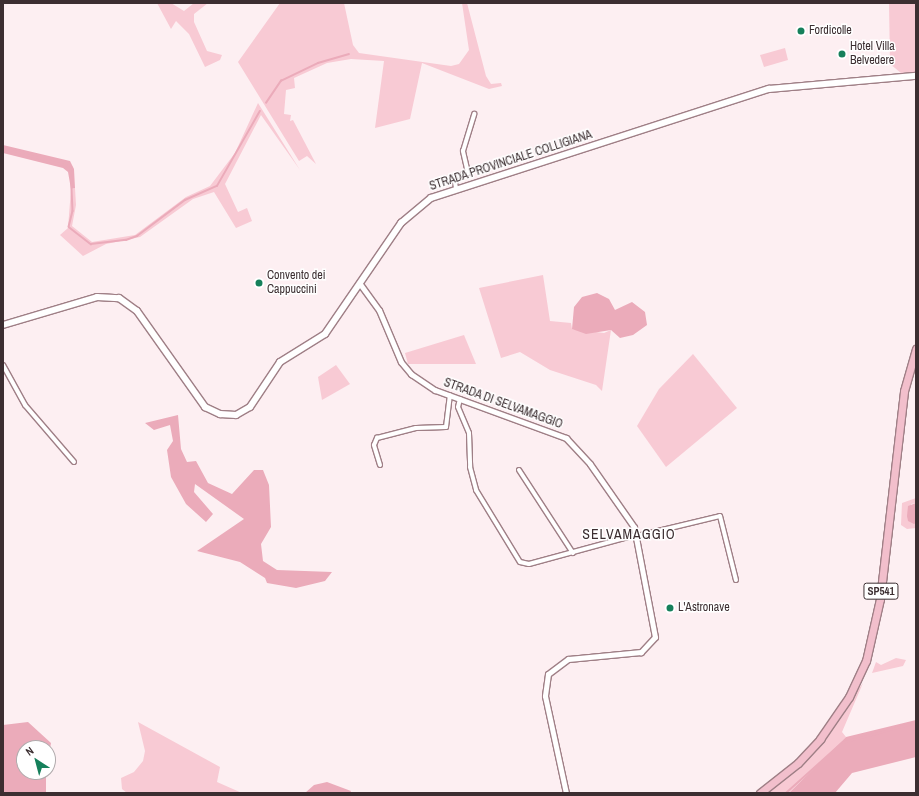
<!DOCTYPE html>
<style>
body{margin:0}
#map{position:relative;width:919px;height:796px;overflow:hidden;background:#fdeff2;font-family:"Archivo Narrow",sans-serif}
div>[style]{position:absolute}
.green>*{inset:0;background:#f8cad4}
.forest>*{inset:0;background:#ebabba}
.stream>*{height:1.5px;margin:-0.75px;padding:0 0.75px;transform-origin:0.75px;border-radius:0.75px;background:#ebabba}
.roads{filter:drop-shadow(1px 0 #9f7f86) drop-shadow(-1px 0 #9f7f86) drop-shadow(0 1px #9f7f86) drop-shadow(0 -1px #9f7f86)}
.minor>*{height:4px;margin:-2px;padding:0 2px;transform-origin:2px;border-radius:2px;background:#fff}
.tertiary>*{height:5px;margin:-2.5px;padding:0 2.5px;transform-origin:2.5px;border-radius:2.5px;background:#fff}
.secondary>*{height:6px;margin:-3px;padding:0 3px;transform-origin:3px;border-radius:3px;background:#fff}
.primary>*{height:7px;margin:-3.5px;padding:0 3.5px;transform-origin:3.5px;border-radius:3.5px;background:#f2bfcc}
.dots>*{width:11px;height:11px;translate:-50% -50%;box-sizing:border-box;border:2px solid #fff;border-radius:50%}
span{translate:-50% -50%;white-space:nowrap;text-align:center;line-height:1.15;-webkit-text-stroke:3px #fff;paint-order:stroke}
.shield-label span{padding:1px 3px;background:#fff;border:1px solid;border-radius:3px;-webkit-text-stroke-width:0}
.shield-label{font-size:11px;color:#3c2e31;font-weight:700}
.poi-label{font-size:12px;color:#3c2e31}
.left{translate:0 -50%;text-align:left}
.street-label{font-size:12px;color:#3c2e31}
.quarter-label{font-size:14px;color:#3c2e31;letter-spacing:1px}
.frame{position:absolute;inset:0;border:4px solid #3c2e31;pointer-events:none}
.north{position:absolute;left:16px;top:740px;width:40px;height:40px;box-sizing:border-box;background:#fff;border:1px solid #b1abad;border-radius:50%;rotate:324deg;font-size:11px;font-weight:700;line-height:16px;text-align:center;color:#3c2e31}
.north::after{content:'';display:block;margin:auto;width:14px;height:18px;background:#16805b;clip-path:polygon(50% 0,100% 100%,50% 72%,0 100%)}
</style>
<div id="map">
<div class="green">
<div style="clip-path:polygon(157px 3px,171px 3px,184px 11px,194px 3px,208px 3px,194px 14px,194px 22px,207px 51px,222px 55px,220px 60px,205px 67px,189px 34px,176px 21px,171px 29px)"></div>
<div style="clip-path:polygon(280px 3px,344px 3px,353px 45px,359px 53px,451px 66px,459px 64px,469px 50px,462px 3px,467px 3px,486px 76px,491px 84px,501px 83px,502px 86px,489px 89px,422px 63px,410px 119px,375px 128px,384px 61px,351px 59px,327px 63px,294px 78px,295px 88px,286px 90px,284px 114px,291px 115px,290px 121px,293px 120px,316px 164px,307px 156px,299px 161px,238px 62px)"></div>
<div style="clip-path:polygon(889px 3px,915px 3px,916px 72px,901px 73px,890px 64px)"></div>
<div style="clip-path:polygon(785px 48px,788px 60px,764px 67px,760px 55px)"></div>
<div style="clip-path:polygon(258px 103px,300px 170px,261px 115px,225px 184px,238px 212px,247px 208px,252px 221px,236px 228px,214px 192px,193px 199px,140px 237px,106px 244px,83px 256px,60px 235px,68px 228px,71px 189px,75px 188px,76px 205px,72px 226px,92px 242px,135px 235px,186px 197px,210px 186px,235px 153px)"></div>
<div style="clip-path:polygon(543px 275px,550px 321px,571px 323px,572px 329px,604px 333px,611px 330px,602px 391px,596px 385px,550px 370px,520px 352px,501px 358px,479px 288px)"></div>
<div style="clip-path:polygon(464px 335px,476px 364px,408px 364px,405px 353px)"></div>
<div style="clip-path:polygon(693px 354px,737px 408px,666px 467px,637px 426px,659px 389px)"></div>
<div style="clip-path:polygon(336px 365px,350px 384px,322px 400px,318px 377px)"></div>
<div style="clip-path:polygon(916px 498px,916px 503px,911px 504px,916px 528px,907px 529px,901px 525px,902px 503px)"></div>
<div style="clip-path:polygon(896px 658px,906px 660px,903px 666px,872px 673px,876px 662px,881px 665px)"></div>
<div style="clip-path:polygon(863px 683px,842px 732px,846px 737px,789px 793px,767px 793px,810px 756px)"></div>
<div style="clip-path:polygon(138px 722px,220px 767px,217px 782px,242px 793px,127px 793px,122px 789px,121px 778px,134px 772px,143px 761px,145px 751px)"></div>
</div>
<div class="forest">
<div style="clip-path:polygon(3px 145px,70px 161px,74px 169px,75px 188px,71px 189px,68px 172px,63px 168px,3px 153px)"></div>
<div style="clip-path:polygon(597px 293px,609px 299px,615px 310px,632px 302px,645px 312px,647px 325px,633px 335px,620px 338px,611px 330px,586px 334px,572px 329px,574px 307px,582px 297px)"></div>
<div style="clip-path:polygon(178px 415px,181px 449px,187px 462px,196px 461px,208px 483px,232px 494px,254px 470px,263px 470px,269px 485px,271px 527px,261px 544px,263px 561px,277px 570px,332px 572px,325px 581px,296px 588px,267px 583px,265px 578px,240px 562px,197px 551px,244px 519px,195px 484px,194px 492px,213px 514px,206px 522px,186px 504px,171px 477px,167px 450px,173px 441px,170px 425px,154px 430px,145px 423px)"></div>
<div style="clip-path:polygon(916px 503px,916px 523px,914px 524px,908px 521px,907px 516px,908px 506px)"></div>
<div style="clip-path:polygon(916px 720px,916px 757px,852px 773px,835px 793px,789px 793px,846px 737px)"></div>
<div style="clip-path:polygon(28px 722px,51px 743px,48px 760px,48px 748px,24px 748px,24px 772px,46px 772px,46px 793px,3px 793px,3px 725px)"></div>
<div style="clip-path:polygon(327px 782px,351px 791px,350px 793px,305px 793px,314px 785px)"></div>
</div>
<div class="stream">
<div style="left:266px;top:103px;width:27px;rotate:-56deg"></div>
<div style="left:281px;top:81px;width:41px;rotate:-25.9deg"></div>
<div style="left:318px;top:63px;width:32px;rotate:-16deg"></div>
<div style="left:3px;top:148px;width:71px;rotate:15.6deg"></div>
<div style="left:71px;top:167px;width:44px;rotate:87.4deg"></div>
<div style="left:73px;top:211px;width:16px;rotate:104deg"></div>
<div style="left:69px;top:227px;width:28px;rotate:38deg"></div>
<div style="left:91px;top:244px;width:35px;rotate:-7deg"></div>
<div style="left:126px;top:240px;width:12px;rotate:-20deg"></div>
<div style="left:137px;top:236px;width:60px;rotate:-36.9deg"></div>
<div style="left:185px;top:200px;width:35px;rotate:-24deg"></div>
<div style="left:217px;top:186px;width:86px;rotate:-60.2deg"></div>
<div style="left:786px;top:793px;width:75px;rotate:-41.8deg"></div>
<div style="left:842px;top:743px;width:77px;rotate:-15.1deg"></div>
</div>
<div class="roads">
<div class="minor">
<div style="left:456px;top:188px;width:11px;rotate:-100deg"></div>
<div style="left:454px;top:177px;width:15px;rotate:-16deg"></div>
<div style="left:468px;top:173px;width:23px;rotate:-103deg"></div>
<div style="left:463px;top:151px;width:39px;rotate:-73deg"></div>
<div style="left:3px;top:365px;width:46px;rotate:61.2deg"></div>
<div style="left:25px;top:405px;width:75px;rotate:49.3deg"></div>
<div style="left:460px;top:399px;width:8px;rotate:104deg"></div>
<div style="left:458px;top:407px;width:28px;rotate:67deg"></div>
<div style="left:469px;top:433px;width:34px;rotate:88deg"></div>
<div style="left:470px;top:467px;width:24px;rotate:75deg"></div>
<div style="left:476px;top:490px;width:84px;rotate:58.6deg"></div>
<div style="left:520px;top:562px;width:9px;rotate:13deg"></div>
<div style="left:529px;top:564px;width:111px;rotate:-15.2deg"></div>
<div style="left:380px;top:465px;width:21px;rotate:-107deg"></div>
<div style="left:374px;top:445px;width:8px;rotate:-67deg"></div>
<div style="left:377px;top:438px;width:40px;rotate:-14.4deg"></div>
<div style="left:416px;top:428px;width:30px;rotate:-2deg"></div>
<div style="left:446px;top:427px;width:32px;rotate:-83deg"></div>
<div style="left:519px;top:470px;width:99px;rotate:57deg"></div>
<div style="left:637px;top:536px;width:85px;rotate:-13.5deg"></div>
<div style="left:720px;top:516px;width:66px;rotate:76deg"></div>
</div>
<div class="tertiary">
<div style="left:360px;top:284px;width:32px;rotate:54deg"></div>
<div style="left:379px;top:310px;width:56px;rotate:67.1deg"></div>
<div style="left:401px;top:362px;width:16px;rotate:50deg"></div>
<div style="left:411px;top:374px;width:29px;rotate:34deg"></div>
<div style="left:435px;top:390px;width:140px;rotate:20.1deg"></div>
<div style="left:566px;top:438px;width:35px;rotate:47deg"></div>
<div style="left:590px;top:464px;width:77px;rotate:55.1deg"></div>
<div style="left:634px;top:527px;width:112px;rotate:79.2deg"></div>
<div style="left:655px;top:637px;width:21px;rotate:133deg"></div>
<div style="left:641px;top:652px;width:73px;rotate:174.5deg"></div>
<div style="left:568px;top:659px;width:25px;rotate:143deg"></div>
<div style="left:548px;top:674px;width:22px;rotate:98deg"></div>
<div style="left:545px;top:696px;width:99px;rotate:77.8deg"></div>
</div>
<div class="secondary">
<div style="left:3px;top:325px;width:98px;rotate:-16.6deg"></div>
<div style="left:97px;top:297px;width:22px;rotate:3deg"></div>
<div style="left:119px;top:298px;width:22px;rotate:36deg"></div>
<div style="left:137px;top:311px;width:118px;rotate:54.7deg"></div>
<div style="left:205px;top:407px;width:17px;rotate:25deg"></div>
<div style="left:220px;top:414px;width:16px;rotate:4deg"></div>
<div style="left:236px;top:415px;width:16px;rotate:-30deg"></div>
<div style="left:250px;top:407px;width:54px;rotate:-56.3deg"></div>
<div style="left:280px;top:362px;width:53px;rotate:-31.9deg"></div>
<div style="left:325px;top:334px;width:135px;rotate:-55.6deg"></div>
<div style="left:401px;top:223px;width:39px;rotate:-40deg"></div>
<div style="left:431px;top:198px;width:355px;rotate:-17.9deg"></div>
<div style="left:769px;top:89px;width:148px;rotate:-5.1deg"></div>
</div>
<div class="primary">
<div style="left:760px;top:793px;width:48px;rotate:-38.3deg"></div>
<div style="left:798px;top:763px;width:33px;rotate:-47deg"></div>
<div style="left:820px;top:739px;width:51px;rotate:-55.4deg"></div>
<div style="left:849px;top:697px;width:40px;rotate:-65deg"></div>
<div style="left:866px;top:661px;width:64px;rotate:-77.3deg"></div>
<div style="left:880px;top:599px;width:209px;rotate:-83.4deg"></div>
<div style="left:904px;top:391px;width:44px;rotate:-74.1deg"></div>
</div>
</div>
<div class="dots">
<div style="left:801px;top:31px;background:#16805b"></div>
<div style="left:842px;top:54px;background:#16805b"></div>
<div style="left:259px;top:283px;background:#16805b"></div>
<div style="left:670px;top:608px;background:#16805b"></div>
</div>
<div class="shield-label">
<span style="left:881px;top:591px">SP541</span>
</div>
<div class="poi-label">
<span class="left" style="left:809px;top:31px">Fordicolle</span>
<span class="left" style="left:850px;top:54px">Hotel Villa<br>Belvedere</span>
<span class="left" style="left:267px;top:283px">Convento dei<br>Cappuccini</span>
<span class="left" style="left:678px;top:608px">L'Astronave</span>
</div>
<div class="street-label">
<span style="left:511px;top:161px;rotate:-18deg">STRADA PROVINCIALE COLLIGIANA</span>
<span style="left:503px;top:404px;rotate:20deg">STRADA DI SELVAMAGGIO</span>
</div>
<div class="quarter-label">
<span style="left:629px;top:534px">SELVAMAGGIO</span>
</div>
<div class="frame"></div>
<div class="north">N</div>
</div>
